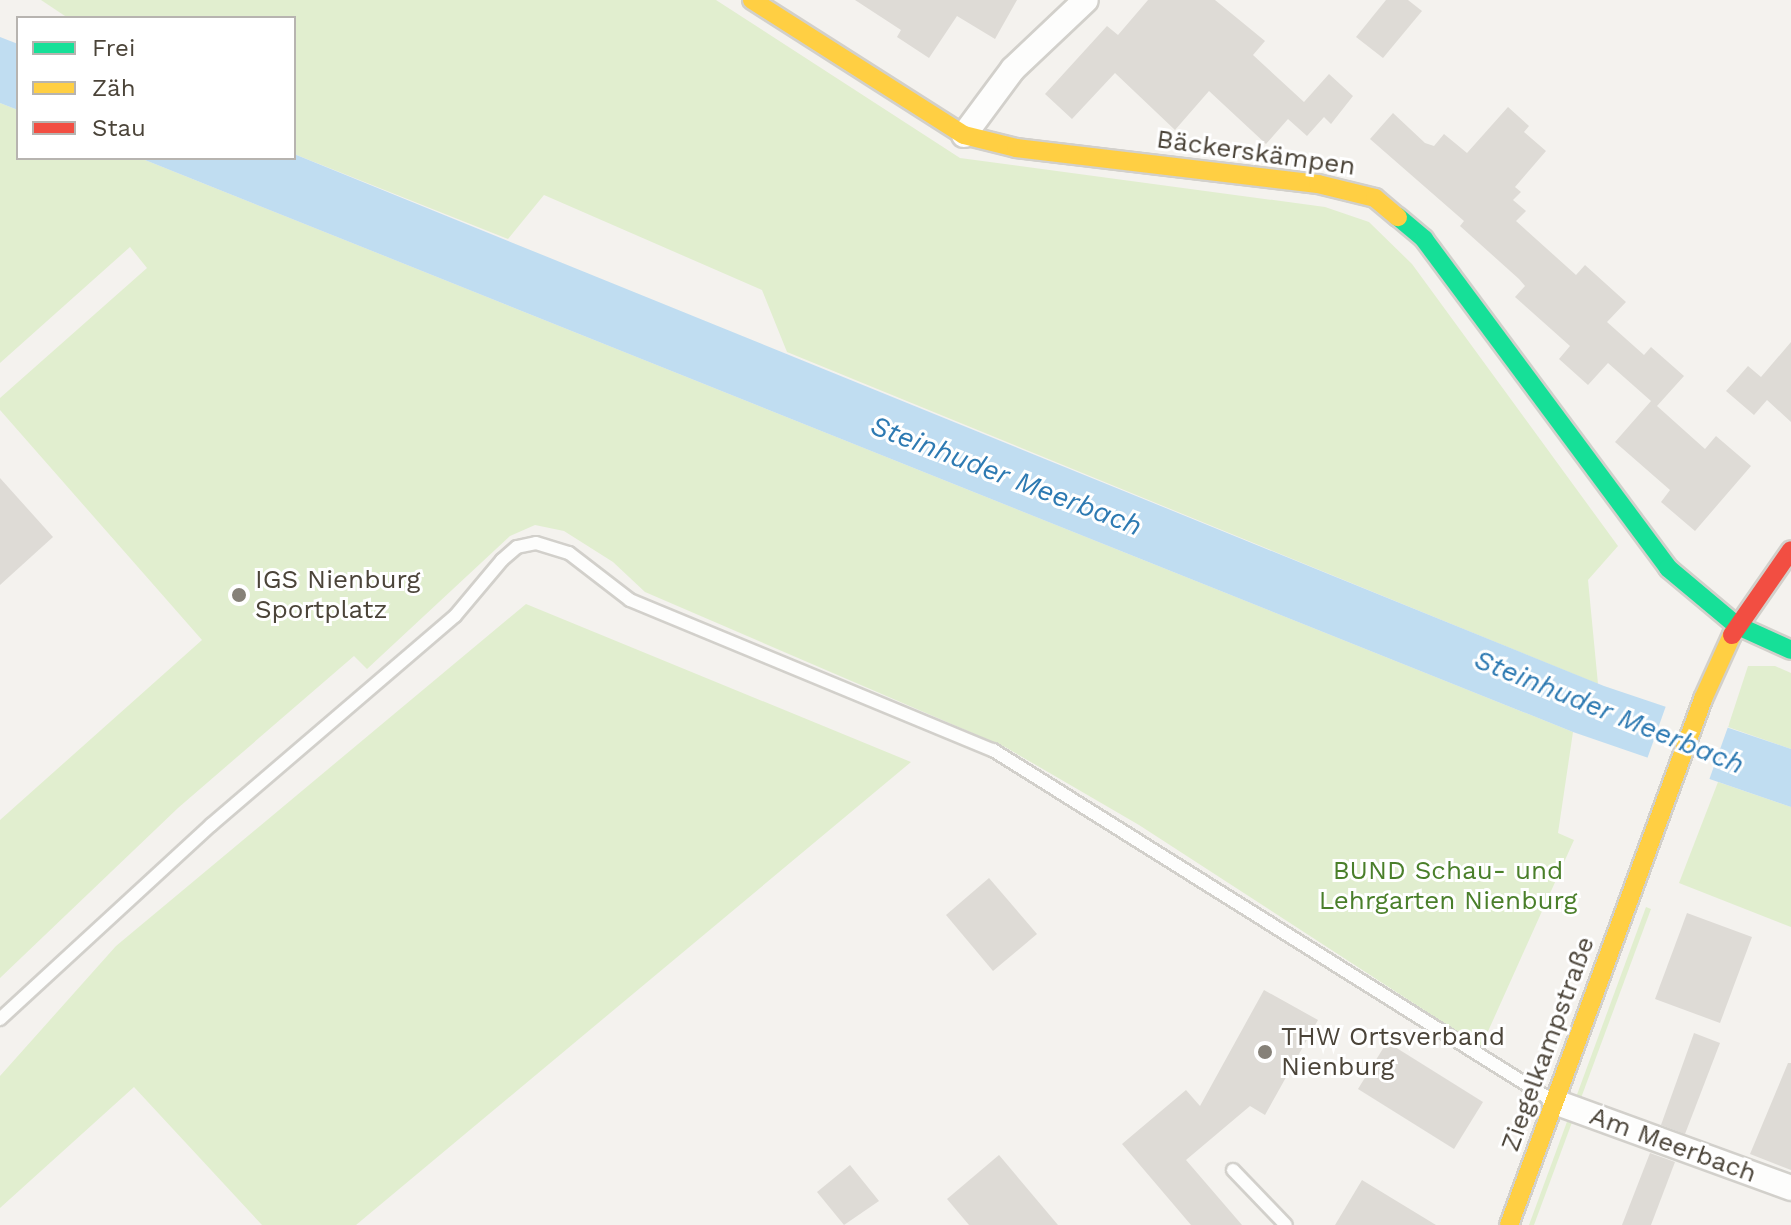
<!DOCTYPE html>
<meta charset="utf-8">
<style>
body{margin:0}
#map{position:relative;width:1791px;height:1225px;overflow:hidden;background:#f4f2ee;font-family:"Work Sans",sans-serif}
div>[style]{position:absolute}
.green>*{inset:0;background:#e1eecf}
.water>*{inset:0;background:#c0ddf1}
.pier>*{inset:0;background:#f4f2ee}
.building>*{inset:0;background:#dedbd6}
.roads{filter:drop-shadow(2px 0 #d2d0cb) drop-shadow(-2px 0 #d2d0cb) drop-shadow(0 2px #d2d0cb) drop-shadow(0 -2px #d2d0cb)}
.lane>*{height:12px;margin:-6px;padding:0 6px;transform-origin:6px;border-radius:6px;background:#fdfdfc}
.street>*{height:24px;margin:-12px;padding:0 12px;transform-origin:12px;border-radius:12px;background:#fdfdfc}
.fast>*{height:18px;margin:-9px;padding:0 9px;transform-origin:9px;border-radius:9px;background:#16e098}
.slow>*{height:18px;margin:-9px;padding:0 9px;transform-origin:9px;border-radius:9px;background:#ffcf43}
.jam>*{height:18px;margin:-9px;padding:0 9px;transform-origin:9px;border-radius:9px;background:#f24e42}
.dots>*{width:22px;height:22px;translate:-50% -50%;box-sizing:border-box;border:4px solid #fff;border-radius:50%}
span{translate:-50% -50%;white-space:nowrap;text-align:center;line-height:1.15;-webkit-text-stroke:6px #fff;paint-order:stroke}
.street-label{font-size:26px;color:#4b4439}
.poi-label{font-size:26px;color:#4b4439}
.left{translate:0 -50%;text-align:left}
.park-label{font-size:26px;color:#4a7f2a}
.water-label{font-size:28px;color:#2e7ab2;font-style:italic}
.legend{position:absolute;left:16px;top:16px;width:280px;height:144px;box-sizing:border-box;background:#fff;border:2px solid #b7b4b0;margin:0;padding:10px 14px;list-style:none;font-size:24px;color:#4b4439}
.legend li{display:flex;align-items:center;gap:16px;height:40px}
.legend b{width:40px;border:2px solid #b7b4b0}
</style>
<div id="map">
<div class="green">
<div style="clip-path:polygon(41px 0,716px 0,960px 158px,1325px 207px,1369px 222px,1412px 264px,1618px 546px,1588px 580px,1598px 684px,787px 352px,762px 290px,544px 195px,508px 239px,294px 154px,294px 18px,68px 18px)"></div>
<div style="clip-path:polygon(0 103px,18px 110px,18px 158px,140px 158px,1573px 732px,1558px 833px,1574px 840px,1481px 1047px,1139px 825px,1005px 747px,645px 592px,613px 562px,564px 531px,535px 525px,510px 536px,367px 669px,354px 656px,178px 808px,0 978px,0 820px,202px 640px,0 410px,0 398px,147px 268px,130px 247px,0 363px)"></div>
<div style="clip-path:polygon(526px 604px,911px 762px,356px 1225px,262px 1225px,134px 1087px,0 1208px,0 1076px,116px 946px)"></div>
<div style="clip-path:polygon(1748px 666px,1775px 666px,1791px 673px,1791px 749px,1728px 727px)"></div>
<div style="clip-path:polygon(1718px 782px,1791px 807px,1791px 927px,1679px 883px)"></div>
<div style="clip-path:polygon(1646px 907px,1651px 909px,1534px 1225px,1529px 1225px)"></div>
</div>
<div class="water">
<div style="clip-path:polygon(0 37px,18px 44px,18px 110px,0 103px)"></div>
<div style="clip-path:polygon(294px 154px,1604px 686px,1791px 749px,1791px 807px,1573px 732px,140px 158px,294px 158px)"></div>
</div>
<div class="pier">
<div style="clip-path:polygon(1667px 703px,1729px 724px,1708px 783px,1646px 762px)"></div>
</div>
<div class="building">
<div style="clip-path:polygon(855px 0,1017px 0,995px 39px,957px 16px,929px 58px,897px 37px,901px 30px)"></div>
<div style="clip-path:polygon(1148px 0,1215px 0,1265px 41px,1253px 55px,1304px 102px,1329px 74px,1353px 96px,1331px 124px,1324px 117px,1307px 136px,1288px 119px,1266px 144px,1209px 91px,1175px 130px,1115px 73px,1072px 119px,1045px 94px,1107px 26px,1118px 35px)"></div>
<div style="clip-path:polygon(1386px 0,1408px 0,1422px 11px,1383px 58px,1356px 37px)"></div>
<div style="clip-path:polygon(1508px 107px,1529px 126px,1524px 132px,1546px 151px,1515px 187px,1521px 192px,1513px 200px,1526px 211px,1516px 221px,1576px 275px,1585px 265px,1626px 302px,1607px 322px,1644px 355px,1651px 347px,1684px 376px,1657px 406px,1705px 449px,1716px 436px,1751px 466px,1695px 531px,1661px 502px,1670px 490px,1615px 442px,1651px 401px,1608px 363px,1588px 385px,1559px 359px,1570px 346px,1515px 297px,1525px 286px,1519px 279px,1460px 226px,1464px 221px,1370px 139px,1393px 113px,1425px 143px,1434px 146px,1444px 134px,1467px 153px)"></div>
<div style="clip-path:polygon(1791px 342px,1791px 422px,1767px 400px,1754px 415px,1726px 391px,1748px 366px,1761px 377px)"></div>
<div style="clip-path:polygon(0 478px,53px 537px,0 585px)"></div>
<div style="clip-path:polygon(989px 878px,1037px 934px,993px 971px,946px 915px)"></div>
<div style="clip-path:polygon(1687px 913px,1752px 937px,1720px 1023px,1655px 999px)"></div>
<div style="clip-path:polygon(1264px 990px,1318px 1020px,1265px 1115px,1250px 1106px,1186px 1160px,1242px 1225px,1191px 1225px,1122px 1144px,1186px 1090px,1200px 1106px)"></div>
<div style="clip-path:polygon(1694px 1033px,1720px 1043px,1685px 1134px,1661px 1125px)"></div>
<div style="clip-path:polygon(1387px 1042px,1483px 1102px,1454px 1149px,1358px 1089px)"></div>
<div style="clip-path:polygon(1788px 1063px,1791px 1063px,1791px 1170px,1750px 1154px)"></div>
<div style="clip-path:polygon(1650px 1153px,1675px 1162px,1651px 1225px,1622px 1225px)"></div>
<div style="clip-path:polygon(999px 1155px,1058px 1225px,969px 1225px,947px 1199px)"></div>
<div style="clip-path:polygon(850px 1165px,879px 1201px,844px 1225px,817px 1192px)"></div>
<div style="clip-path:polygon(1362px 1180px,1436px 1225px,1335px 1225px)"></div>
</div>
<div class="roads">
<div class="lane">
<div style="left:0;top:1019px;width:287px;rotate:-42.6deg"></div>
<div style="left:211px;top:825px;width:321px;rotate:-40.6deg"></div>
<div style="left:455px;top:616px;width:73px;rotate:-50deg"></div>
<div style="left:502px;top:560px;width:20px;rotate:-41deg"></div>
<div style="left:517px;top:547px;width:19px;rotate:-12deg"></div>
<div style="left:536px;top:543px;width:34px;rotate:17deg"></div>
<div style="left:569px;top:553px;width:77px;rotate:37.6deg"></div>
<div style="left:630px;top:600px;width:393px;rotate:22.5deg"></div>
<div style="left:993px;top:750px;width:661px;rotate:32.08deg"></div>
<div style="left:1233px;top:1170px;width:76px;rotate:46.1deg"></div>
</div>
<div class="street">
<div style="left:964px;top:135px;width:82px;rotate:-53.4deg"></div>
<div style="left:1013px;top:69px;width:100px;rotate:-43.4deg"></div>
<div style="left:1555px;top:1102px;width:251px;rotate:20deg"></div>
</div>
<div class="fast">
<div style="left:1398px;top:217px;width:34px;rotate:40deg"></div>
<div style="left:1424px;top:239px;width:410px;rotate:53.4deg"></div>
<div style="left:1668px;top:568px;width:89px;rotate:40deg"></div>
<div style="left:1736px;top:625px;width:60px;rotate:24.4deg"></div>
</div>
<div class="slow">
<div style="left:752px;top:0;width:251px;rotate:32.5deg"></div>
<div style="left:964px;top:135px;width:54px;rotate:14deg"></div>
<div style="left:1016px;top:148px;width:304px;rotate:6.8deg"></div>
<div style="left:1318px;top:184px;width:59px;rotate:13.8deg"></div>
<div style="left:1375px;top:198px;width:30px;rotate:40deg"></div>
<div style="left:1509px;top:1225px;width:561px;rotate:-69.75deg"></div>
<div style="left:1703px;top:699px;width:70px;rotate:-65.6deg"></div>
</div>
<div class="jam">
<div style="left:1732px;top:635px;width:103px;rotate:-55.2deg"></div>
</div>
</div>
<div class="dots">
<div style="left:239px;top:595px;background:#868178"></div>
<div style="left:1265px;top:1052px;background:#868178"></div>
</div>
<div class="street-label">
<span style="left:1256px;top:153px;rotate:8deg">Bäckerskämpen</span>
<span style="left:1548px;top:1044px;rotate:-70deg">Ziegelkampstraße</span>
<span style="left:1673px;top:1145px;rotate:20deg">Am Meerbach</span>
</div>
<div class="poi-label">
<span class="left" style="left:255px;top:595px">IGS Nienburg<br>Sportplatz</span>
<span class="left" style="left:1281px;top:1052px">THW Ortsverband<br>Nienburg</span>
</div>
<div class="park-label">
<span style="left:1448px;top:886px">BUND Schau- und<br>Lehrgarten Nienburg</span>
</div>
<div class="water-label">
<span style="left:1006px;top:476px;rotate:21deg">Steinhuder Meerbach</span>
<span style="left:1609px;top:712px;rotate:22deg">Steinhuder Meerbach</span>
</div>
<ul class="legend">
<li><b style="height:10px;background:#16e098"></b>Frei</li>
<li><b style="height:10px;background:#ffcf43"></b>Zäh</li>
<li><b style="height:10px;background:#f24e42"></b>Stau</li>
</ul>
</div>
